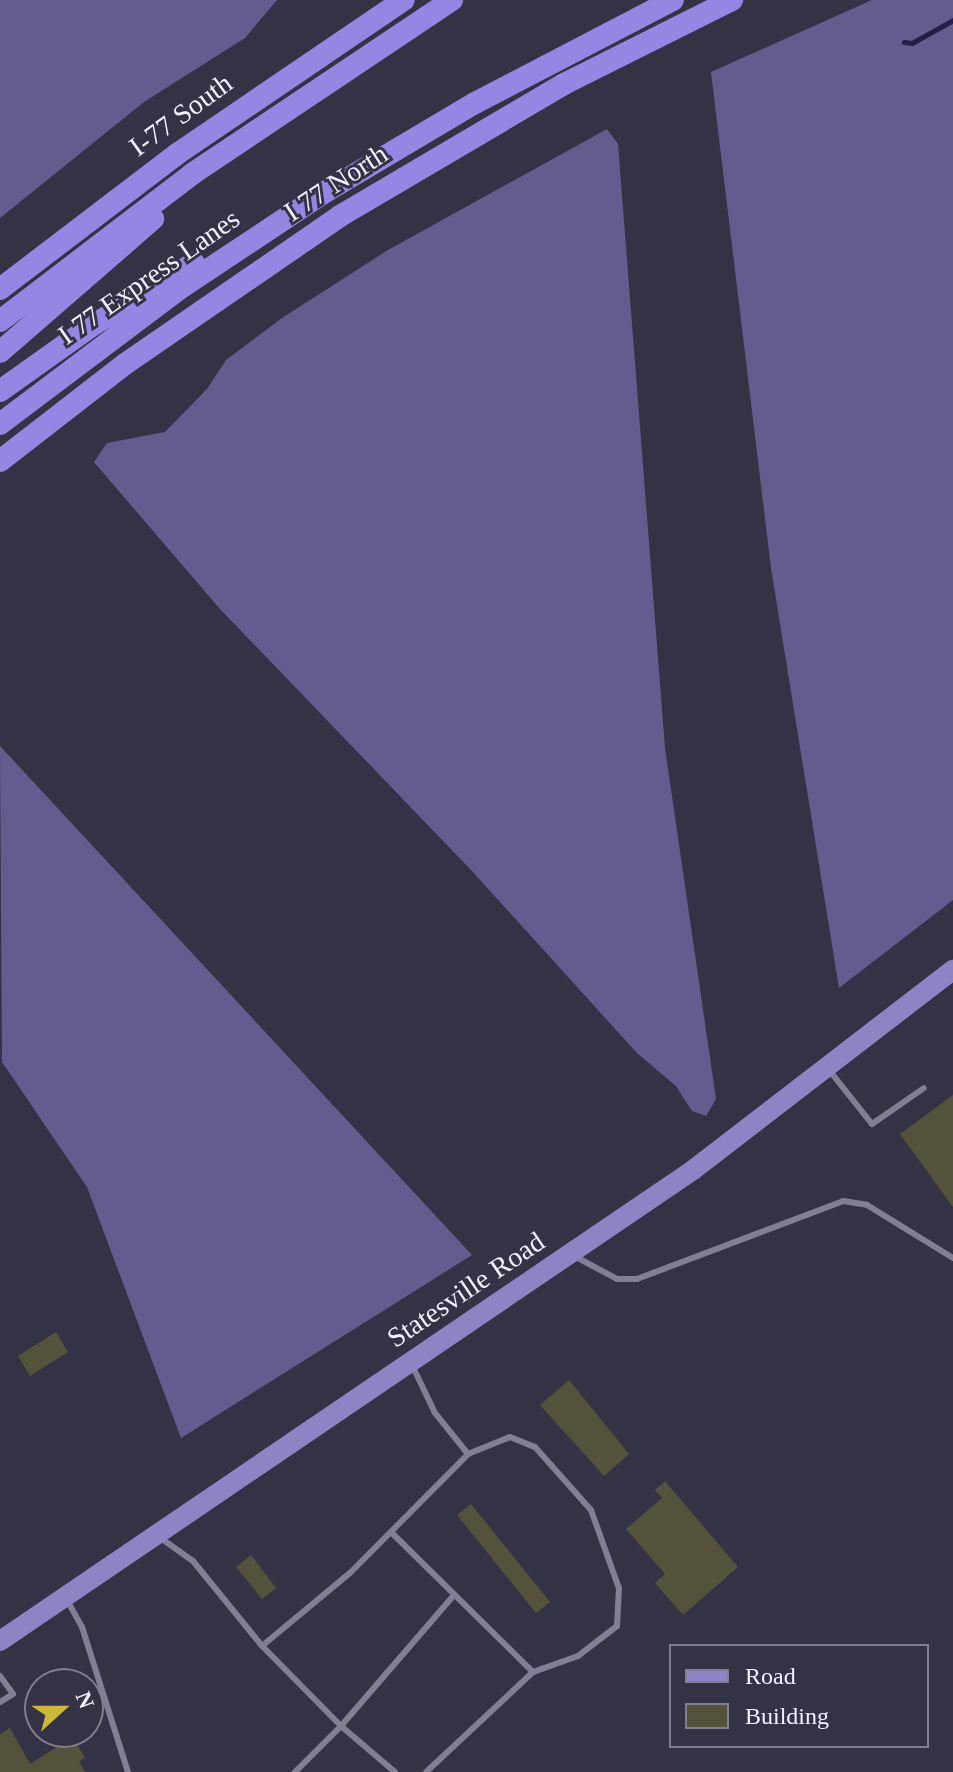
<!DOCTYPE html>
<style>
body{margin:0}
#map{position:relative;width:953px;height:1772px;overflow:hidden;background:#343346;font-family:Georgia,serif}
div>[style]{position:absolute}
.forest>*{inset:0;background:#635d8f}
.stream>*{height:5px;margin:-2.5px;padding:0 2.5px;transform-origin:2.5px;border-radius:2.5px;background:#261e49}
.building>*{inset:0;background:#55523c}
.lane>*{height:6px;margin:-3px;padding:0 3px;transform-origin:3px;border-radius:3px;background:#817f95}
.primary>*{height:20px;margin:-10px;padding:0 10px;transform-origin:10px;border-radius:10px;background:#8c84c4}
.highway>*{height:22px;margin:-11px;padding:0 11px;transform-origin:11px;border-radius:11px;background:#9487e3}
span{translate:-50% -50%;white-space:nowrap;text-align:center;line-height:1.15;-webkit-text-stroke:6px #343346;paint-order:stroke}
.street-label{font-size:28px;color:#f1f0fd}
.legend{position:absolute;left:669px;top:1644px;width:260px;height:104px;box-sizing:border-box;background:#343346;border:2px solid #807f8f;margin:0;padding:10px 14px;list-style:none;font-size:24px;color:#f1f0fd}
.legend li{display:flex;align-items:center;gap:16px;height:40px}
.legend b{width:40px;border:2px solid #807f8f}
.north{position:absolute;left:24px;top:1668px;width:80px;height:80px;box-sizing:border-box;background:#343346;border:2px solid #807f8f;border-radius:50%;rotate:69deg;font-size:22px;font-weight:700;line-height:32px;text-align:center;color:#f1f0fd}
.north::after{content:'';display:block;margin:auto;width:28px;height:36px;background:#ccb939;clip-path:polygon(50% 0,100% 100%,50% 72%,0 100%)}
</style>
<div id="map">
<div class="forest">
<div style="clip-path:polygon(0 0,277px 0,245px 38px,144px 102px,0 218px)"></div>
<div style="clip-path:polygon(872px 0,953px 0,953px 900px,839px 988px,771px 568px,711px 72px)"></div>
<div style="clip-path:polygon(607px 129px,618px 144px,665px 748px,716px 1099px,706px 1116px,692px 1111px,676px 1086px,637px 1053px,471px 870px,220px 609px,94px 462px,107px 443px,165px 432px,207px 389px,226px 360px,282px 318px,388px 250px)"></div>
<div style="clip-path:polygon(0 746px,472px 1255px,181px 1438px,87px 1187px,2px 1062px)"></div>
</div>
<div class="stream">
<div style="left:904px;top:42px;width:8px;rotate:7deg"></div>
<div style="left:912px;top:43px;width:47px;rotate:-29.3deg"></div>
</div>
<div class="building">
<div style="clip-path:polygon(953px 1095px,953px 1207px,900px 1134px)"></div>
<div style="clip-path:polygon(56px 1332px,68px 1352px,30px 1376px,18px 1356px)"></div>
<div style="clip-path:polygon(569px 1380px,629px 1454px,604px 1476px,540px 1405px)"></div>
<div style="clip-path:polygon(665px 1481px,738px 1567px,683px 1615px,655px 1583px,665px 1574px,626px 1529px,662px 1498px,655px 1490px)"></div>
<div style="clip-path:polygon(471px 1504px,550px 1602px,536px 1613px,457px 1515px)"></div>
<div style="clip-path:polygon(251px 1555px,276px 1588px,262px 1599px,236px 1567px)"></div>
<div style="clip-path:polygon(10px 1728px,30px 1764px,73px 1737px,85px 1758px,79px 1761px,85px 1772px,0 1772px,0 1734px)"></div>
</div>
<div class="lane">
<div style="left:829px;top:1070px;width:69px;rotate:51.5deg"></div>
<div style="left:872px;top:1124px;width:63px;rotate:-34.7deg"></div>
<div style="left:576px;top:1257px;width:47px;rotate:28.2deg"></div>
<div style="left:617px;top:1279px;width:20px"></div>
<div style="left:637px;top:1279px;width:220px;rotate:-20.7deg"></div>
<div style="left:843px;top:1201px;width:24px;rotate:9deg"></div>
<div style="left:867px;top:1205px;width:101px;rotate:31.6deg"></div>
<div style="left:468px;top:1454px;width:45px;rotate:-22deg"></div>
<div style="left:510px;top:1437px;width:27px;rotate:22deg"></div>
<div style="left:535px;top:1447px;width:84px;rotate:48.4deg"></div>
<div style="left:591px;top:1510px;width:83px;rotate:70.3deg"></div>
<div style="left:619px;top:1588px;width:38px;rotate:93deg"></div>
<div style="left:617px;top:1626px;width:49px;rotate:142.4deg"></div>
<div style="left:578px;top:1656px;width:48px;rotate:160.4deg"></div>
<div style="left:392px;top:1533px;width:198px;rotate:44.6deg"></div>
<div style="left:533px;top:1672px;width:146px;rotate:136.9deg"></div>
<div style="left:159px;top:1537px;width:42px;rotate:35.2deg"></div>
<div style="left:193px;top:1561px;width:109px;rotate:50.9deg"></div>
<div style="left:67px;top:1600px;width:31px;rotate:61deg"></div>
<div style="left:82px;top:1627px;width:152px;rotate:72.4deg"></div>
<div style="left:0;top:1676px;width:22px;rotate:54deg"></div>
<div style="left:13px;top:1694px;width:15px;rotate:148deg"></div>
<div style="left:295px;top:1772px;width:65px;rotate:-45deg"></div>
<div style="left:341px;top:1726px;width:112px;rotate:-134.6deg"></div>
<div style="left:262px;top:1646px;width:114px;rotate:-39.7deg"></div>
<div style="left:350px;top:1573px;width:168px;rotate:-45.2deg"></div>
<div style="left:468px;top:1454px;width:53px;rotate:-128.8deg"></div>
<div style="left:435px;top:1413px;width:53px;rotate:-115.6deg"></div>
<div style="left:395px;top:1772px;width:71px;rotate:-139.6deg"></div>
<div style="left:341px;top:1726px;width:173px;rotate:-49.2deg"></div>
</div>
<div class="primary">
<div style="left:0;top:1641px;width:838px;rotate:-34.2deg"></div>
<div style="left:693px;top:1170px;width:328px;rotate:-37.6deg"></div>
</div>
<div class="highway">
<div style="left:0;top:289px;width:223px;rotate:-37.3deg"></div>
<div style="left:177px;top:154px;width:274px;rotate:-34.2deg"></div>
<div style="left:0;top:321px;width:242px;rotate:-37.4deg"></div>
<div style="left:192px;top:174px;width:313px;rotate:-33.8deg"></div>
<div style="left:0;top:352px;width:203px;rotate:-41deg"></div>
<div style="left:0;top:391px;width:110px;rotate:-35.4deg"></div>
<div style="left:90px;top:327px;width:122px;rotate:-31.6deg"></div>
<div style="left:0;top:424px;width:224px;rotate:-37deg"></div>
<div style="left:179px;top:289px;width:175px;rotate:-33.6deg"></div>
<div style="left:325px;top:192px;width:174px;rotate:-30.7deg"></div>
<div style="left:475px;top:103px;width:223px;rotate:-27.5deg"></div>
<div style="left:0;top:461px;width:158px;rotate:-37.8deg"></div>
<div style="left:125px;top:364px;width:261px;rotate:-34.5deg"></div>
<div style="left:340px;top:216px;width:260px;rotate:-30.5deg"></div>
<div style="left:564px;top:84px;width:188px;rotate:-26.6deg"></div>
</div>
<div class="street-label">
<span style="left:181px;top:115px;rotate:-36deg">I-77 South</span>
<span style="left:336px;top:183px;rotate:-33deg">I 77 North</span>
<span style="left:149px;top:277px;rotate:-35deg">I 77 Express Lanes</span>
<span style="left:466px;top:1290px;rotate:-34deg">Statesville Road</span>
</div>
<ul class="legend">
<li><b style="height:10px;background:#8c84c4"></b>Road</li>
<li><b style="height:22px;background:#55523c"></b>Building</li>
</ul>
<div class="north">N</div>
</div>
